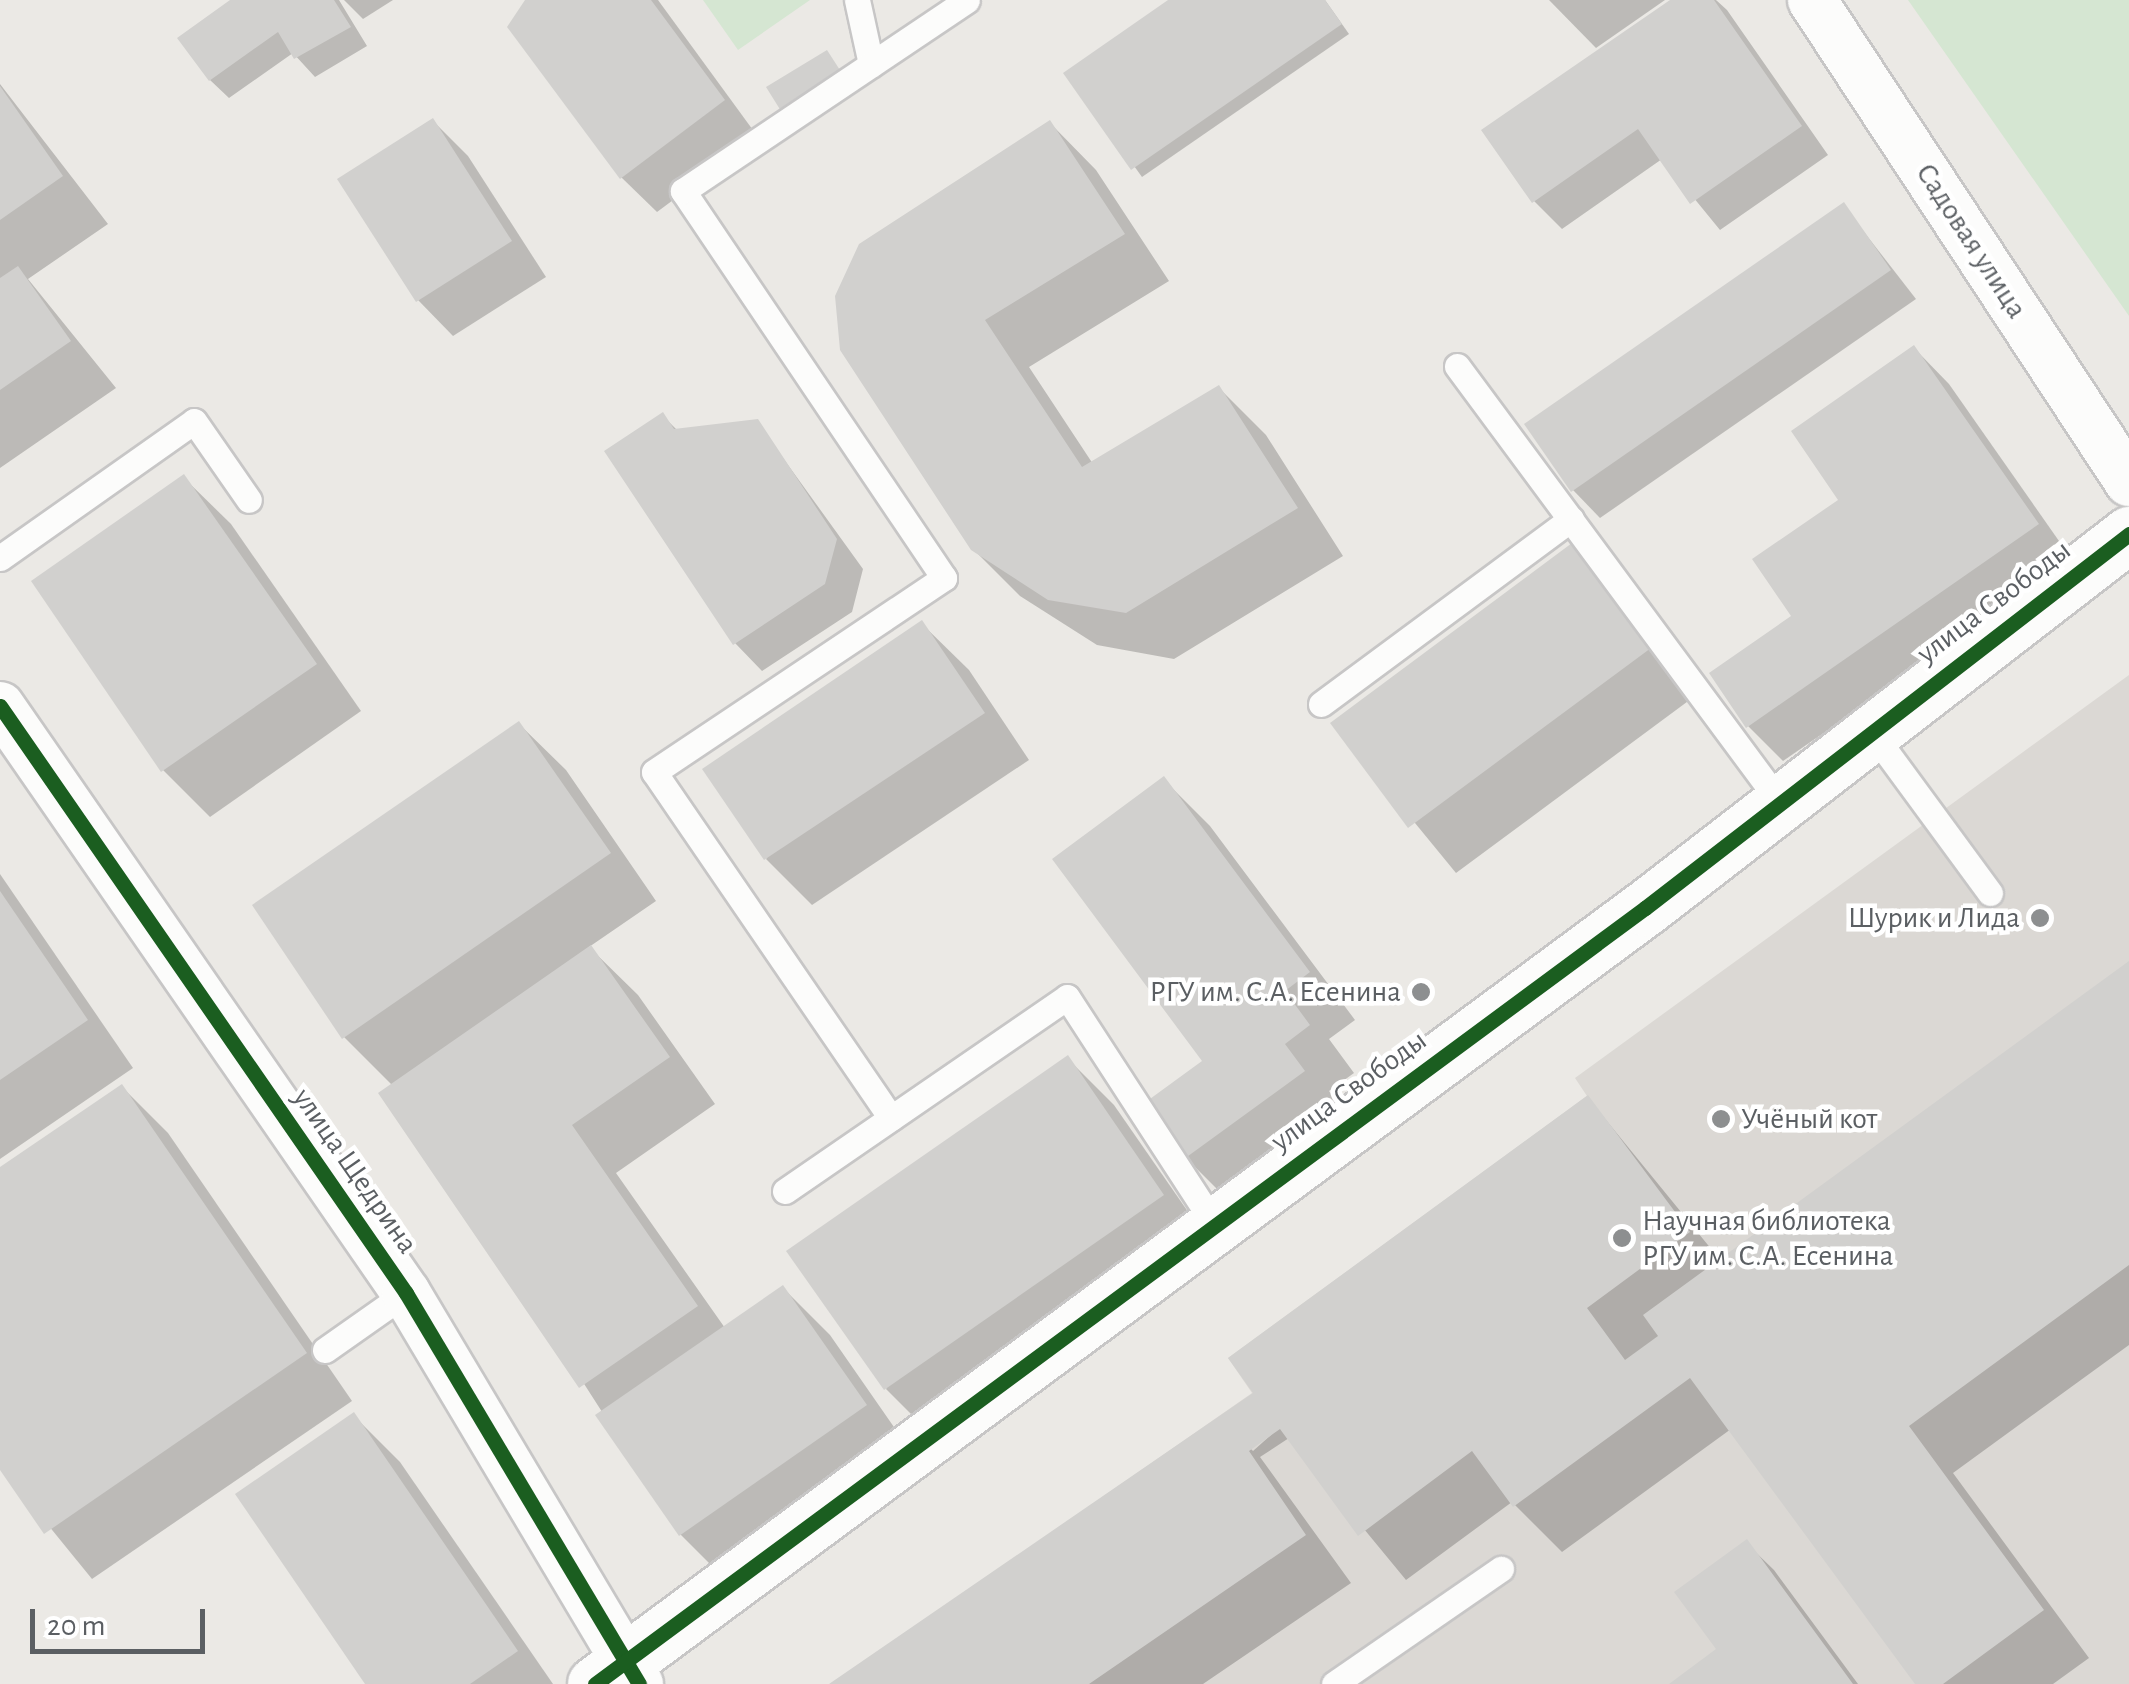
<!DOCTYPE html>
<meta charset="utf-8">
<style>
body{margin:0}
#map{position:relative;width:2129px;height:1684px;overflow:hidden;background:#ebe9e5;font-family:"Alegreya Sans",sans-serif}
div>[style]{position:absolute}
.education>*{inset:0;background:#dbd8d4}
.green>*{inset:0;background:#d5e6d2}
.shadow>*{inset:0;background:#0003}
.building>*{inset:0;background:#d1d0ce}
.roads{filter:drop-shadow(2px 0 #c7c6c6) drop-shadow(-2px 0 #c7c6c6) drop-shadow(0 2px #c7c6c6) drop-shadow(0 -2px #c7c6c6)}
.service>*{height:25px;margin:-12.5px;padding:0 12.5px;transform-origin:12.5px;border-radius:12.5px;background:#fcfcfb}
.minor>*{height:48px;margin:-24px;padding:0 24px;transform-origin:24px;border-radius:24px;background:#fcfcfb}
.tertiary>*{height:55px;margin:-27.5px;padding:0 27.5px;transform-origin:27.5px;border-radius:27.5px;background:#fcfcfb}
.cycleway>*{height:15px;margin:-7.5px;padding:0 7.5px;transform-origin:7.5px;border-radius:7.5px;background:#1b5e20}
.dots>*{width:28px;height:28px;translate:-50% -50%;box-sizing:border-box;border:5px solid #fff;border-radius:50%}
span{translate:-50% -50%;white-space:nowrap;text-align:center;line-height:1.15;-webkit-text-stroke:9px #fff;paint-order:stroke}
.street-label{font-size:30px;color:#5b5f63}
.poi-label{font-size:30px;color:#5b5f63}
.right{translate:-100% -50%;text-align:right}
.left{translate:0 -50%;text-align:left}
.scale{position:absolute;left:30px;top:1609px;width:175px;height:45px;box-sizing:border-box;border:5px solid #5b5f63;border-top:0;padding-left:12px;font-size:30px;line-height:35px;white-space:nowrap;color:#5b5f63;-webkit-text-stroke:8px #fff;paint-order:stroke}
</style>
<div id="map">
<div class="education">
<div style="clip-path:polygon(2129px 675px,2129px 1684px,834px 1684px,1252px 1393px,1228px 1358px,1587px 1096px,1575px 1078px)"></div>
</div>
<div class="green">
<div style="clip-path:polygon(703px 0,810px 0,738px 50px)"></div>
<div style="clip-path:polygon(1908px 0,2129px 0,2129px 316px)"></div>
</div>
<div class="shadow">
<div style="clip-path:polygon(235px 0,339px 0,367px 46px,315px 77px,293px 53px,229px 98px,210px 80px)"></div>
<div style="clip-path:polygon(344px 0,393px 0,363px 19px)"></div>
<div style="clip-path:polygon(528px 0,658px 0,758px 137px,657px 212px,621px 177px)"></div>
<div style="clip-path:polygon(1172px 0,1325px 0,1349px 34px,1142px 177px,1067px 73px)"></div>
<div style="clip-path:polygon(1549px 0,1665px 0,1596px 48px)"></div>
<div style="clip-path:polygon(1674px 0,1716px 0,1727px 10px,1828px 155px,1720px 230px,1662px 159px,1562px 229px,1534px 201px)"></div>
<div style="clip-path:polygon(0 84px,108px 224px,28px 279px,116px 388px,0 468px)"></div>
<div style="clip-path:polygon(433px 121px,468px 156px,546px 277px,453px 336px,418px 300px)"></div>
<div style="clip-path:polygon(1050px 123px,1096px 170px,1169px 281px,1029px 367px,1093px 464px,1219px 388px,1266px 435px,1343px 556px,1174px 659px,1097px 645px,1020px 596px,973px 549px,842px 349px)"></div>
<div style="clip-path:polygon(1843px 205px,1916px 299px,1600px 518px,1573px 490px)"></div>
<div style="clip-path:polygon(1914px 348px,1949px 384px,2073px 561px,1783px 761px,1748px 726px)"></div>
<div style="clip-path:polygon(662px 415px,678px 431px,757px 422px,863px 569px,852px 612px,762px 671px,735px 643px)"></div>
<div style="clip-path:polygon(184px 478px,231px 524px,361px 711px,210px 817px,163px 770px)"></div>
<div style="clip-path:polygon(1572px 546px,1695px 696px,1456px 873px,1333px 723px)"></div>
<div style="clip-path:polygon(922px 624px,969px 670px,1029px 760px,812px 905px,766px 859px)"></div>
<div style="clip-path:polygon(519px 724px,566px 770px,656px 901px,589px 947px,638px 995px,715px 1104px,616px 1173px,725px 1328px,783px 1288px,830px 1335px,912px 1453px,727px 1581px,681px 1535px,393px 1086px,344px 1037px)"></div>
<div style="clip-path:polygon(1164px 780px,1210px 826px,1355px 1020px,1329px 1039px,1354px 1073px,1329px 1091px,1349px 1119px,1232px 1204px,1186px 1158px,1205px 1061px)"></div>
<div style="clip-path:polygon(0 874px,133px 1068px,0 1159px)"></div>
<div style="clip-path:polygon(evenodd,2129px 964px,2129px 1345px,1953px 1473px,2089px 1658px,2053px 1684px,1918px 1684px,1731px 1429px,1562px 1552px,1512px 1502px,1406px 1580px,1289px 1438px,1260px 1457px,1351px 1583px,1203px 1684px,837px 1684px,1257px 1393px,1588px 1098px,1721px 1261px,2129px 964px,1282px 1425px,1253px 1451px,1249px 1447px,1282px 1425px)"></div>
<div style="clip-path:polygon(1067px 1058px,1114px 1105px,1209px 1242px,932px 1435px,886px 1389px)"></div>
<div style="clip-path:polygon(122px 1087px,168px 1133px,352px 1401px,92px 1579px,0 1466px,0 1170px)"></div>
<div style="clip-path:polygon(354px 1416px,400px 1462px,553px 1684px,368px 1684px)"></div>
<div style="clip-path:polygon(1746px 1543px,1774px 1570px,1858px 1684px,1673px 1684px,1719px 1650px)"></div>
</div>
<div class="building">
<div style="clip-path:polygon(230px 0,334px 0,351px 27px,294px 59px,278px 32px,209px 81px,177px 38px)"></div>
<div style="clip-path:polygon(525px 0,651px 0,725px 100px,620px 179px,507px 27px)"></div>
<div style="clip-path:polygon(1168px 0,1325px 0,1342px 24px,1131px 170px,1063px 73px)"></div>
<div style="clip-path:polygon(1670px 0,1714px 0,1802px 126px,1690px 204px,1638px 129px,1532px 203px,1481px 130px)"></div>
<div style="clip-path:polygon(827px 50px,847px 81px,786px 119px,766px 87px)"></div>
<div style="clip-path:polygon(0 86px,63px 176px,0 220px)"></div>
<div style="clip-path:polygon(433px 118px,512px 241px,416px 302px,337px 179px)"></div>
<div style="clip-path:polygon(1050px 120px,1125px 234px,985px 320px,1082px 467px,1219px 385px,1298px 508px,1126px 613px,1048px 600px,971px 550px,840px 350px,835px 296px,859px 244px)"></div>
<div style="clip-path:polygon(1844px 202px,1891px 270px,1571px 492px,1524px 424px)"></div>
<div style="clip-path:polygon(18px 266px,71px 341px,0 390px,0 278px)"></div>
<div style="clip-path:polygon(1914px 345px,2039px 524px,1746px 728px,1709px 673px,1791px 616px,1752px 559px,1838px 500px,1791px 431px)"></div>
<div style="clip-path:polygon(663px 412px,674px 429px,758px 419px,837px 539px,825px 584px,733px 645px,604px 451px)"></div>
<div style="clip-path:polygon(184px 474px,317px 664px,161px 772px,31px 581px)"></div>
<div style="clip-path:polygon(1572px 543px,1651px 648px,1408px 828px,1330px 723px)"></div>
<div style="clip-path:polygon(922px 620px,985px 713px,764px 860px,702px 769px)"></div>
<div style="clip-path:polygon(519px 721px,611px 853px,342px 1039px,252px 905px)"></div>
<div style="clip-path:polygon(1164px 776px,1310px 972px,1285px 991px,1310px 1025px,1285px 1044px,1305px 1071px,1184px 1159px,1143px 1104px,1202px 1061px,1052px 859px)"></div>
<div style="clip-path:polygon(0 891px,88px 1020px,0 1080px)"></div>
<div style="clip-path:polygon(591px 945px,670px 1057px,572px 1125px,698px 1306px,579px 1388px,378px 1093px)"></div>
<div style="clip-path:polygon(2129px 961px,2129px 1265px,1909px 1426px,2044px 1610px,1943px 1684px,1915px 1684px,1690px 1378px,1513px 1507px,1472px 1451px,1358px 1536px,1280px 1429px,1249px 1451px,1306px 1535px,1089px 1684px,829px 1684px,1253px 1393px,1228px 1358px,1588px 1095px,1690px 1232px,1587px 1308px,1625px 1360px,1658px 1336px,1643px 1315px)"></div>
<div style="clip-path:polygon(1068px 1055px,1164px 1195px,884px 1390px,786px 1251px)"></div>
<div style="clip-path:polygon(122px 1084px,307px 1353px,44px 1534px,0 1470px,0 1167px)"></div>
<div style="clip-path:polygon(783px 1285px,867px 1405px,679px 1536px,595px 1415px)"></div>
<div style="clip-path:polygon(354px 1412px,518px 1651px,470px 1684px,365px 1684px,235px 1494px)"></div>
<div style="clip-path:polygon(1747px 1539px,1853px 1684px,1669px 1684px,1716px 1649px,1674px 1592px)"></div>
</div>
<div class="roads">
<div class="service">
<div style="left:857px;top:0;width:66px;rotate:77.7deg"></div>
<div style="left:1457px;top:366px;width:541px;rotate:53.49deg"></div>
<div style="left:0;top:558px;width:237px;rotate:-35.2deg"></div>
<div style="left:194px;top:421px;width:96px;rotate:55.2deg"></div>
<div style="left:1321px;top:704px;width:311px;rotate:-36.5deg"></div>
<div style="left:1871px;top:731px;width:201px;rotate:53.7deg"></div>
<div style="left:891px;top:1118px;width:419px;rotate:-124.4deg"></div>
<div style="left:654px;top:772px;width:349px;rotate:-33.8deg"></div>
<div style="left:944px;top:578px;width:467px;rotate:-124deg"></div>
<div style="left:683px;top:191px;width:342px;rotate:-33.9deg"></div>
<div style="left:785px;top:1191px;width:342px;rotate:-34.5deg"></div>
<div style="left:1067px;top:997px;width:270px;rotate:57deg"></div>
<div style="left:325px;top:1350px;width:99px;rotate:-35.1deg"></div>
<div style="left:1334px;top:1684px;width:203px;rotate:-34.6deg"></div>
</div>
<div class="minor">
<div style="left:1812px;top:0;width:577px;rotate:56.67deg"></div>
<div style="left:0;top:706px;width:714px;rotate:55.33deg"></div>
<div style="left:406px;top:1293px;width:455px;rotate:59.2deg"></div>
</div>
<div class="tertiary">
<div style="left:595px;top:1684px;width:1306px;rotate:-36.47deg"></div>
<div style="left:1645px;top:908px;width:612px;rotate:-37.69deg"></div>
</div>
</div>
<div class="cycleway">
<div style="left:0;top:706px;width:714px;rotate:55.33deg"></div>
<div style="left:406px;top:1293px;width:455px;rotate:59.2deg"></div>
<div style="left:595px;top:1684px;width:1306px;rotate:-36.47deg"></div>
<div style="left:1645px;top:908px;width:612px;rotate:-37.69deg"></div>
</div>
<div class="dots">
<div style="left:2040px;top:918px;background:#8d8f90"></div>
<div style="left:1421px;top:992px;background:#8d8f90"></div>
<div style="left:1721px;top:1119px;background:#8d8f90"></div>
<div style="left:1622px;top:1238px;background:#8d8f90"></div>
</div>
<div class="street-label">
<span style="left:1971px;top:241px;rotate:57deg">Садовая улица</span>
<span style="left:1994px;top:602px;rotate:-37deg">улица Свободы</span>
<span style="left:1349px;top:1091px;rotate:-36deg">улица Свободы</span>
<span style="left:355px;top:1171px;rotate:55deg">улица Щедрина</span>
</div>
<div class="poi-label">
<span class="right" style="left:2020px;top:918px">Шурик и Лида</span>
<span class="right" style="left:1401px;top:992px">РГУ им. С.А. Есенина</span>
<span class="left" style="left:1741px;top:1119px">Учëный кот</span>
<span class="left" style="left:1642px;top:1238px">Научная библиотека<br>РГУ им. С.А. Есенина</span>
</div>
<div class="scale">20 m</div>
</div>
